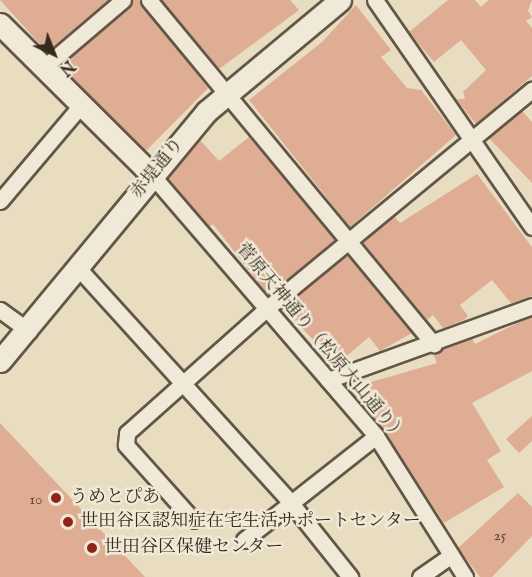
<!DOCTYPE html>
<meta charset="utf-8">
<style>
body{margin:0}
#map{position:relative;width:532px;height:577px;overflow:hidden;background:#e9ddc1;font-family:"IM FELL English","Noto Serif JP",serif}
div>[style]{position:absolute}
.building>*{inset:0;background:#dead94}
.roads{filter:drop-shadow(2px 0 #625747) drop-shadow(-2px 0 #625747) drop-shadow(0 2px #625747) drop-shadow(0 -2px #625747)}
.street>*{height:15px;margin:-7.5px;padding:0 7.5px;transform-origin:7.5px;border-radius:7.5px;background:#f1e9d7}
.secondary>*{height:21px;margin:-10.5px;padding:0 10.5px;transform-origin:10.5px;border-radius:10.5px;background:#f1e9d7}
.dots>*{width:16px;height:16px;translate:-50% -50%;box-sizing:border-box;border:3px solid #f1e9d7;border-radius:50%}
span{translate:-50% -50%;white-space:nowrap;text-align:center;line-height:1.15;-webkit-text-stroke:5px #f1e9d7;paint-order:stroke}
.number-label{font-size:15px;color:#5f4b3c}
.number-label span{-webkit-text-stroke-width:0}
.street-label{font-size:18px;color:#352a1e}
.poi-label{font-size:18px;color:#352a1e}
.left{translate:0 -50%;text-align:left}
.north{position:absolute;left:24px;top:24px;width:60px;height:60px;-webkit-text-stroke:4px #f1e9d7;paint-order:stroke;rotate:137deg;font-size:16px;font-weight:700;line-height:24px;text-align:center;color:#352a1e}
.north::after{content:'';display:block;margin:auto;width:21px;height:27px;background:#352a1e;clip-path:polygon(50% 0,100% 100%,50% 72%,0 100%)}
</style>
<div id="map">
<div class="building">
<div style="clip-path:polygon(0 0,108px 0,47px 52px)"></div>
<div style="clip-path:polygon(133px 0,139px 0,208px 88px,146px 151px,60px 66px)"></div>
<div style="clip-path:polygon(162px 0,290px 0,299px 10px,219px 69px)"></div>
<div style="clip-path:polygon(448px 0,475px 0,481px 7px,489px 0,532px 0,528px 11px,532px 17px,526px 21px,532px 28px,532px 76px,476px 124px,456px 99px,465px 99px,463px 92px,486px 70px,461px 40px,434px 62px,409px 32px)"></div>
<div style="clip-path:polygon(356px 5px,391px 50px,381px 57px,407px 88px,421px 90px,456px 135px,350px 227px,249px 100px,322px 42px)"></div>
<div style="clip-path:polygon(522px 111px,532px 122px,532px 183px,489px 138px)"></div>
<div style="clip-path:polygon(249px 137px,335px 240px,268px 295px,213px 224px,209px 227px,168px 179px,200px 140px,219px 161px)"></div>
<div style="clip-path:polygon(477px 174px,532px 247px,532px 296px,511px 303px,492px 280px,460px 305px,468px 316px,464px 320px,443px 328px,433px 315px,427px 320px,362px 242px,394px 216px,400px 223px)"></div>
<div style="clip-path:polygon(347px 255px,412px 333px,380px 351px,369px 337px,336px 365px,283px 307px)"></div>
<div style="clip-path:polygon(532px 316px,532px 371px,472px 403px,501px 451px,487px 460px,504px 487px,444px 523px,354px 387px,437px 363px,433px 353px,472px 338px,475px 344px)"></div>
<div style="clip-path:polygon(532px 416px,532px 441px,519px 453px,506px 439px)"></div>
<div style="clip-path:polygon(0 423px,145px 577px,0 577px)"></div>
<div style="clip-path:polygon(518px 493px,532px 507px,532px 536px,492px 577px,480px 577px,458px 548px)"></div>
</div>
<div class="roads">
<div class="street">
<div style="left:149px;top:0;width:447px;rotate:50.4deg"></div>
<div style="left:375px;top:0;width:276px;rotate:55.3deg"></div>
<div style="left:43px;top:68px;width:105px;rotate:-40.4deg"></div>
<div style="left:151px;top:174px;width:345px;rotate:49.3deg"></div>
<div style="left:376px;top:436px;width:167px;rotate:57.7deg"></div>
<div style="left:0;top:201px;width:126px;rotate:-49.8deg"></div>
<div style="left:80px;top:270px;width:314px;rotate:47.8deg"></div>
<div style="left:291px;top:503px;width:95px;rotate:51.4deg"></div>
<div style="left:0;top:310px;width:36px;rotate:36deg"></div>
<div style="left:328px;top:380px;width:217px;rotate:-19.9deg"></div>
<div style="left:193px;top:520px;width:101px;rotate:-131.8deg"></div>
<div style="left:126px;top:445px;width:12px;rotate:-85deg"></div>
<div style="left:127px;top:433px;width:186px;rotate:-41.7deg"></div>
<div style="left:266px;top:309px;width:345px;rotate:-39.5deg"></div>
<div style="left:244px;top:540px;width:168px;rotate:-38.2deg"></div>
<div style="left:420px;top:577px;width:37px;rotate:-35deg"></div>
</div>
<div class="secondary">
<div style="left:0;top:24px;width:213px;rotate:44.8deg"></div>
<div style="left:0;top:361px;width:325px;rotate:-50.4deg"></div>
<div style="left:207px;top:111px;width:173px;rotate:-39.8deg"></div>
</div>
</div>
<div class="dots">
<div style="left:56px;top:498px;background:#8f2418"></div>
<div style="left:68px;top:522px;background:#8f2418"></div>
<div style="left:92px;top:548px;background:#8f2418"></div>
</div>
<div class="number-label">
<span style="left:36px;top:500px">10</span>
<span style="left:500px;top:536px">25</span>
</div>
<div class="street-label">
<span style="left:158px;top:169px;rotate:-51deg">赤堤通り</span>
<span style="left:320px;top:343px;rotate:50deg">菅原天神通り（松原大山通り）</span>
</div>
<div class="poi-label">
<span class="left" style="left:70px;top:498px">うめとぴあ</span>
<span class="left" style="left:80px;top:522px">世田谷区認知症在宅生活サポートセンター</span>
<span class="left" style="left:104px;top:548px">世田谷区保健センター</span>
</div>
<div class="north">N</div>
</div>
